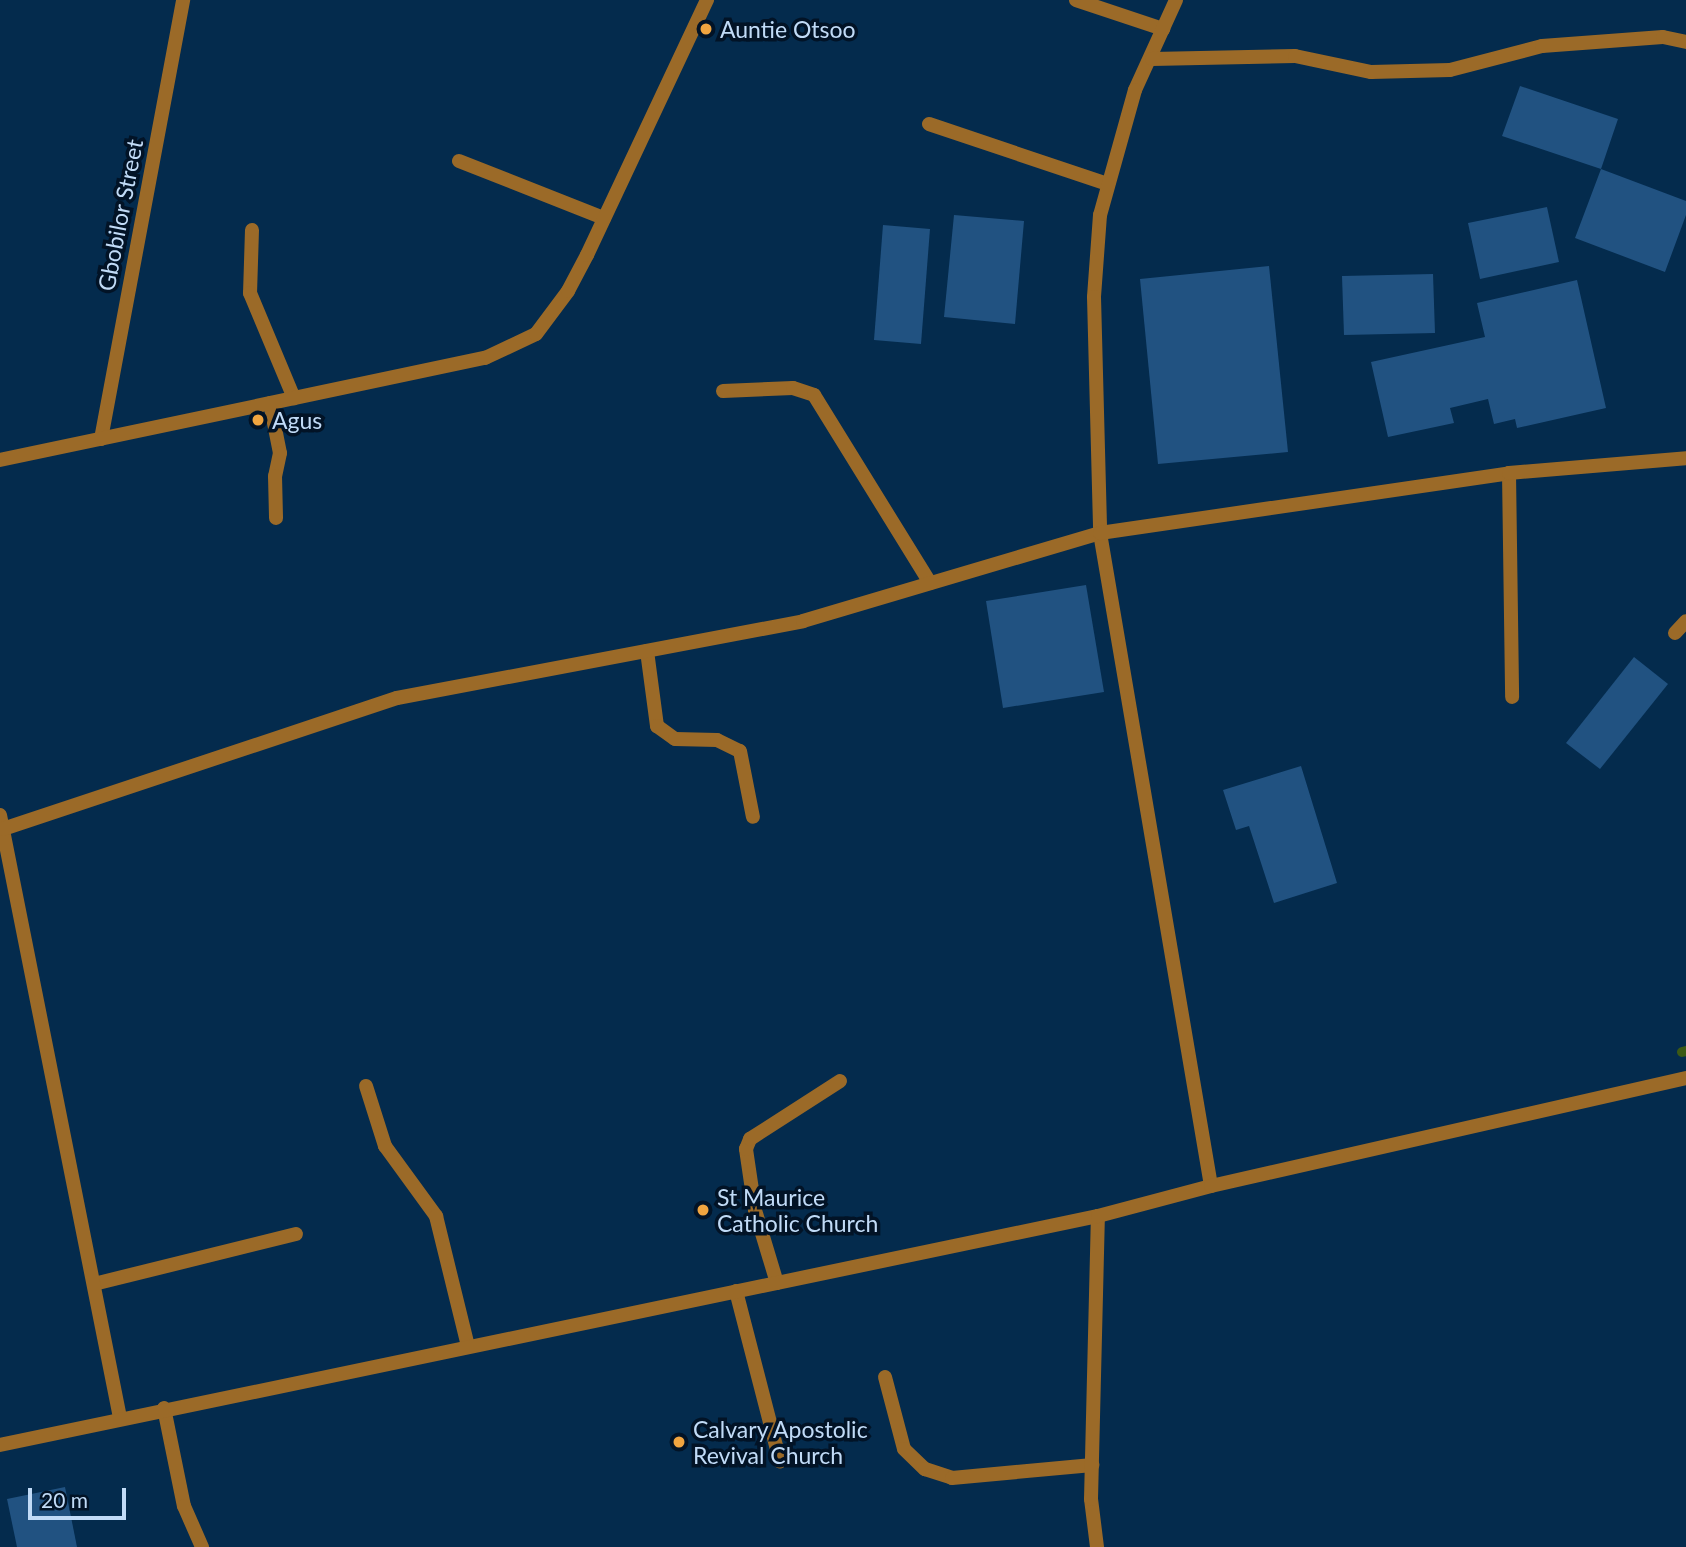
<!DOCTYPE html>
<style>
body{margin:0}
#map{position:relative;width:1686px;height:1547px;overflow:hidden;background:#042b4d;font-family:Lato,sans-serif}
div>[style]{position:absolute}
.stream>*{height:10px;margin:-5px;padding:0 5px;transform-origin:5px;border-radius:5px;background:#3b5915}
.building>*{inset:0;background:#215281}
.service>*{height:14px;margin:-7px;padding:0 7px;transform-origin:7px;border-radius:7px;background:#9b6a28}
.minor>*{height:14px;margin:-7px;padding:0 7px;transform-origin:7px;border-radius:7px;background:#9b6a28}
.tertiary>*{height:14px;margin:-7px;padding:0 7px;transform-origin:7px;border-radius:7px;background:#9b6a28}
.dots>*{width:19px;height:19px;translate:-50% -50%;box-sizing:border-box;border:4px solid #021326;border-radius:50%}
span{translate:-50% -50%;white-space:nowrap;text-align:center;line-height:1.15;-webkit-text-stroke:7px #021326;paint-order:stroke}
.poi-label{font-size:23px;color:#c1dbf7}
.left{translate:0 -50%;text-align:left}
.street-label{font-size:23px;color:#c1dbf7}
.scale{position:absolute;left:28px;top:1488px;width:98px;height:32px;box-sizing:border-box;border:4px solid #c1dbf7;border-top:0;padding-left:9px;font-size:21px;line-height:24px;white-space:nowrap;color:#c1dbf7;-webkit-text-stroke:5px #021326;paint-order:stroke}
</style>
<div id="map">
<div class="stream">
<div style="left:1682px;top:1052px;width:4px;rotate:-14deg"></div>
</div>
<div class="building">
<div style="clip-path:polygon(1520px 86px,1618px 119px,1601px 169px,1686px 201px,1686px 215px,1665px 272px,1575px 238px,1601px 169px,1502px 136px)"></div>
<div style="clip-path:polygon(1547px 207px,1559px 262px,1480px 279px,1468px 223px)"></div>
<div style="clip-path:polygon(954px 215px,1024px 221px,1015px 324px,944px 317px)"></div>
<div style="clip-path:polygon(883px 225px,930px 229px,921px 344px,874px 340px)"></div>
<div style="clip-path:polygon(1269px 266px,1288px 452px,1158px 464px,1140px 279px)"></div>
<div style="clip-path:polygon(1433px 274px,1435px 333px,1344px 335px,1342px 276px)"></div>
<div style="clip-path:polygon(1577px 280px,1606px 408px,1517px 428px,1515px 419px,1494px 424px,1488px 399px,1450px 408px,1454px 423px,1388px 437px,1371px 362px,1485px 337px,1477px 303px)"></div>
<div style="clip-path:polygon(1086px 585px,1104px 692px,1003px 708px,986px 601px)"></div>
<div style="clip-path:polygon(1634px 657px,1668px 684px,1600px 769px,1566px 743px)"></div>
<div style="clip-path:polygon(1301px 766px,1337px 883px,1274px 903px,1249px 826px,1236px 830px,1223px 790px)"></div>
<div style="clip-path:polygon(65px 1487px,77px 1547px,17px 1547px,7px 1499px)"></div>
</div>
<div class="service">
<div style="left:929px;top:124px;width:188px;rotate:18.6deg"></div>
<div style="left:252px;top:230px;width:63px;rotate:91.8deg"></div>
<div style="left:250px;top:293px;width:114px;rotate:67.3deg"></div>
<div style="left:723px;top:391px;width:70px;rotate:-2.5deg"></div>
<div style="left:793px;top:388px;width:22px;rotate:18deg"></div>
<div style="left:814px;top:395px;width:221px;rotate:58.3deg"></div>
<div style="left:270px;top:403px;width:51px;rotate:78.7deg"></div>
<div style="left:280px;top:453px;width:24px;rotate:102deg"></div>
<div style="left:275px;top:476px;width:42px;rotate:88.6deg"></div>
<div style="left:1509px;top:473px;width:224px;rotate:89.2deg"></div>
<div style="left:1675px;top:633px;width:16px;rotate:-47deg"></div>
<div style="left:647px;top:651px;width:76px;rotate:82.4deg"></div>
<div style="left:657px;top:726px;width:22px;rotate:36deg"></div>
<div style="left:675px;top:739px;width:42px;rotate:1.4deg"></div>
<div style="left:717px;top:740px;width:25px;rotate:26deg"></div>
<div style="left:740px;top:751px;width:67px;rotate:78.9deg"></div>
<div style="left:366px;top:1086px;width:63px;rotate:72.4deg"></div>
<div style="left:385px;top:1146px;width:87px;rotate:53.9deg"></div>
<div style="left:436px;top:1216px;width:134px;rotate:76.2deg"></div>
<div style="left:777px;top:1283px;width:76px;rotate:-106.8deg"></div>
<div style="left:755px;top:1210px;width:62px;rotate:-98.4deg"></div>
<div style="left:746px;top:1149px;width:11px;rotate:-68deg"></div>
<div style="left:750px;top:1139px;width:107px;rotate:-32.8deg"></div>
<div style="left:94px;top:1284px;width:208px;rotate:-13.9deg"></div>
<div style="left:736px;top:1291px;width:176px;rotate:75.5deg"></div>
<div style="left:885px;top:1377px;width:74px;rotate:75.2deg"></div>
<div style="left:904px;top:1449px;width:29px;rotate:44deg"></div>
<div style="left:925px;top:1469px;width:28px;rotate:18deg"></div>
<div style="left:952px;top:1478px;width:141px;rotate:-5.3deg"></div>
</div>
<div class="minor">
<div style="left:1076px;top:0;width:92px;rotate:18.4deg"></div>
<div style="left:1176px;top:0;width:99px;rotate:114.5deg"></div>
<div style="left:1135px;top:90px;width:130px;rotate:105.6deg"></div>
<div style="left:1100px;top:215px;width:82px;rotate:94.2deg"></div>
<div style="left:1094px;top:297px;width:236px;rotate:88.5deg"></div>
<div style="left:1100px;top:533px;width:662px;rotate:80.35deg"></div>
<div style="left:1152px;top:59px;width:143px;rotate:-1.2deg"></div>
<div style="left:1295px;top:56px;width:78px;rotate:11.9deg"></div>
<div style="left:1371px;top:72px;width:79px;rotate:-1.5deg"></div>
<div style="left:1450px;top:70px;width:95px;rotate:-14.6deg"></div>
<div style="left:1542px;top:46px;width:121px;rotate:-4.3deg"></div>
<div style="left:1663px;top:37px;width:24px;rotate:12deg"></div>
<div style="left:459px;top:161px;width:156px;rotate:21.5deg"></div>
<div style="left:101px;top:439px;width:447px;rotate:-79.4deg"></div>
<div style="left:0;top:460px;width:496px;rotate:-11.9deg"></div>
<div style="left:485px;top:358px;width:56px;rotate:-25.2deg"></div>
<div style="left:536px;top:334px;width:54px;rotate:-53.3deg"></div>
<div style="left:568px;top:291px;width:41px;rotate:-62.2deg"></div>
<div style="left:587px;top:255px;width:282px;rotate:-64.8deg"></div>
<div style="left:0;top:815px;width:615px;rotate:78.74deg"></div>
<div style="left:3px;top:829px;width:415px;rotate:-18.4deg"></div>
<div style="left:397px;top:698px;width:413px;rotate:-10.7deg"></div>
<div style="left:803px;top:621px;width:310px;rotate:-16.5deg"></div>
<div style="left:1100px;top:533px;width:413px;rotate:-8.3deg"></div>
<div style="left:1509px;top:473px;width:178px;rotate:-4.8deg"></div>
<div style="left:164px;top:1408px;width:100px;rotate:78.5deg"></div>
<div style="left:184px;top:1506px;width:45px;rotate:66.3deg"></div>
<div style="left:1097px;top:1547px;width:48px;rotate:-97.1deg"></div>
<div style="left:1091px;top:1499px;width:283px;rotate:-88.6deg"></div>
</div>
<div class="tertiary">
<div style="left:0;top:1445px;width:1122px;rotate:-11.78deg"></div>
<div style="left:1098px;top:1216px;width:117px;rotate:-14.9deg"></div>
<div style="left:1211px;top:1186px;width:487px;rotate:-12.8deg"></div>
</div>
<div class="dots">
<div style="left:706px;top:29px;background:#f1a540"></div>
<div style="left:258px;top:420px;background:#f1a540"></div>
<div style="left:703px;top:1210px;background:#f1a540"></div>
<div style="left:679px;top:1442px;background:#f1a540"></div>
</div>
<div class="poi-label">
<span class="left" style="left:720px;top:29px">Auntie Otsoo</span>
<span class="left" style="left:272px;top:420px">Agus</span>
<span class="left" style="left:717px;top:1210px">St Maurice<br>Catholic Church</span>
<span class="left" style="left:693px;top:1442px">Calvary Apostolic<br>Revival Church</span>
</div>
<div class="street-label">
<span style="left:120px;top:215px;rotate:-79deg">Gbobilor Street</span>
</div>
<div class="scale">20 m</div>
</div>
